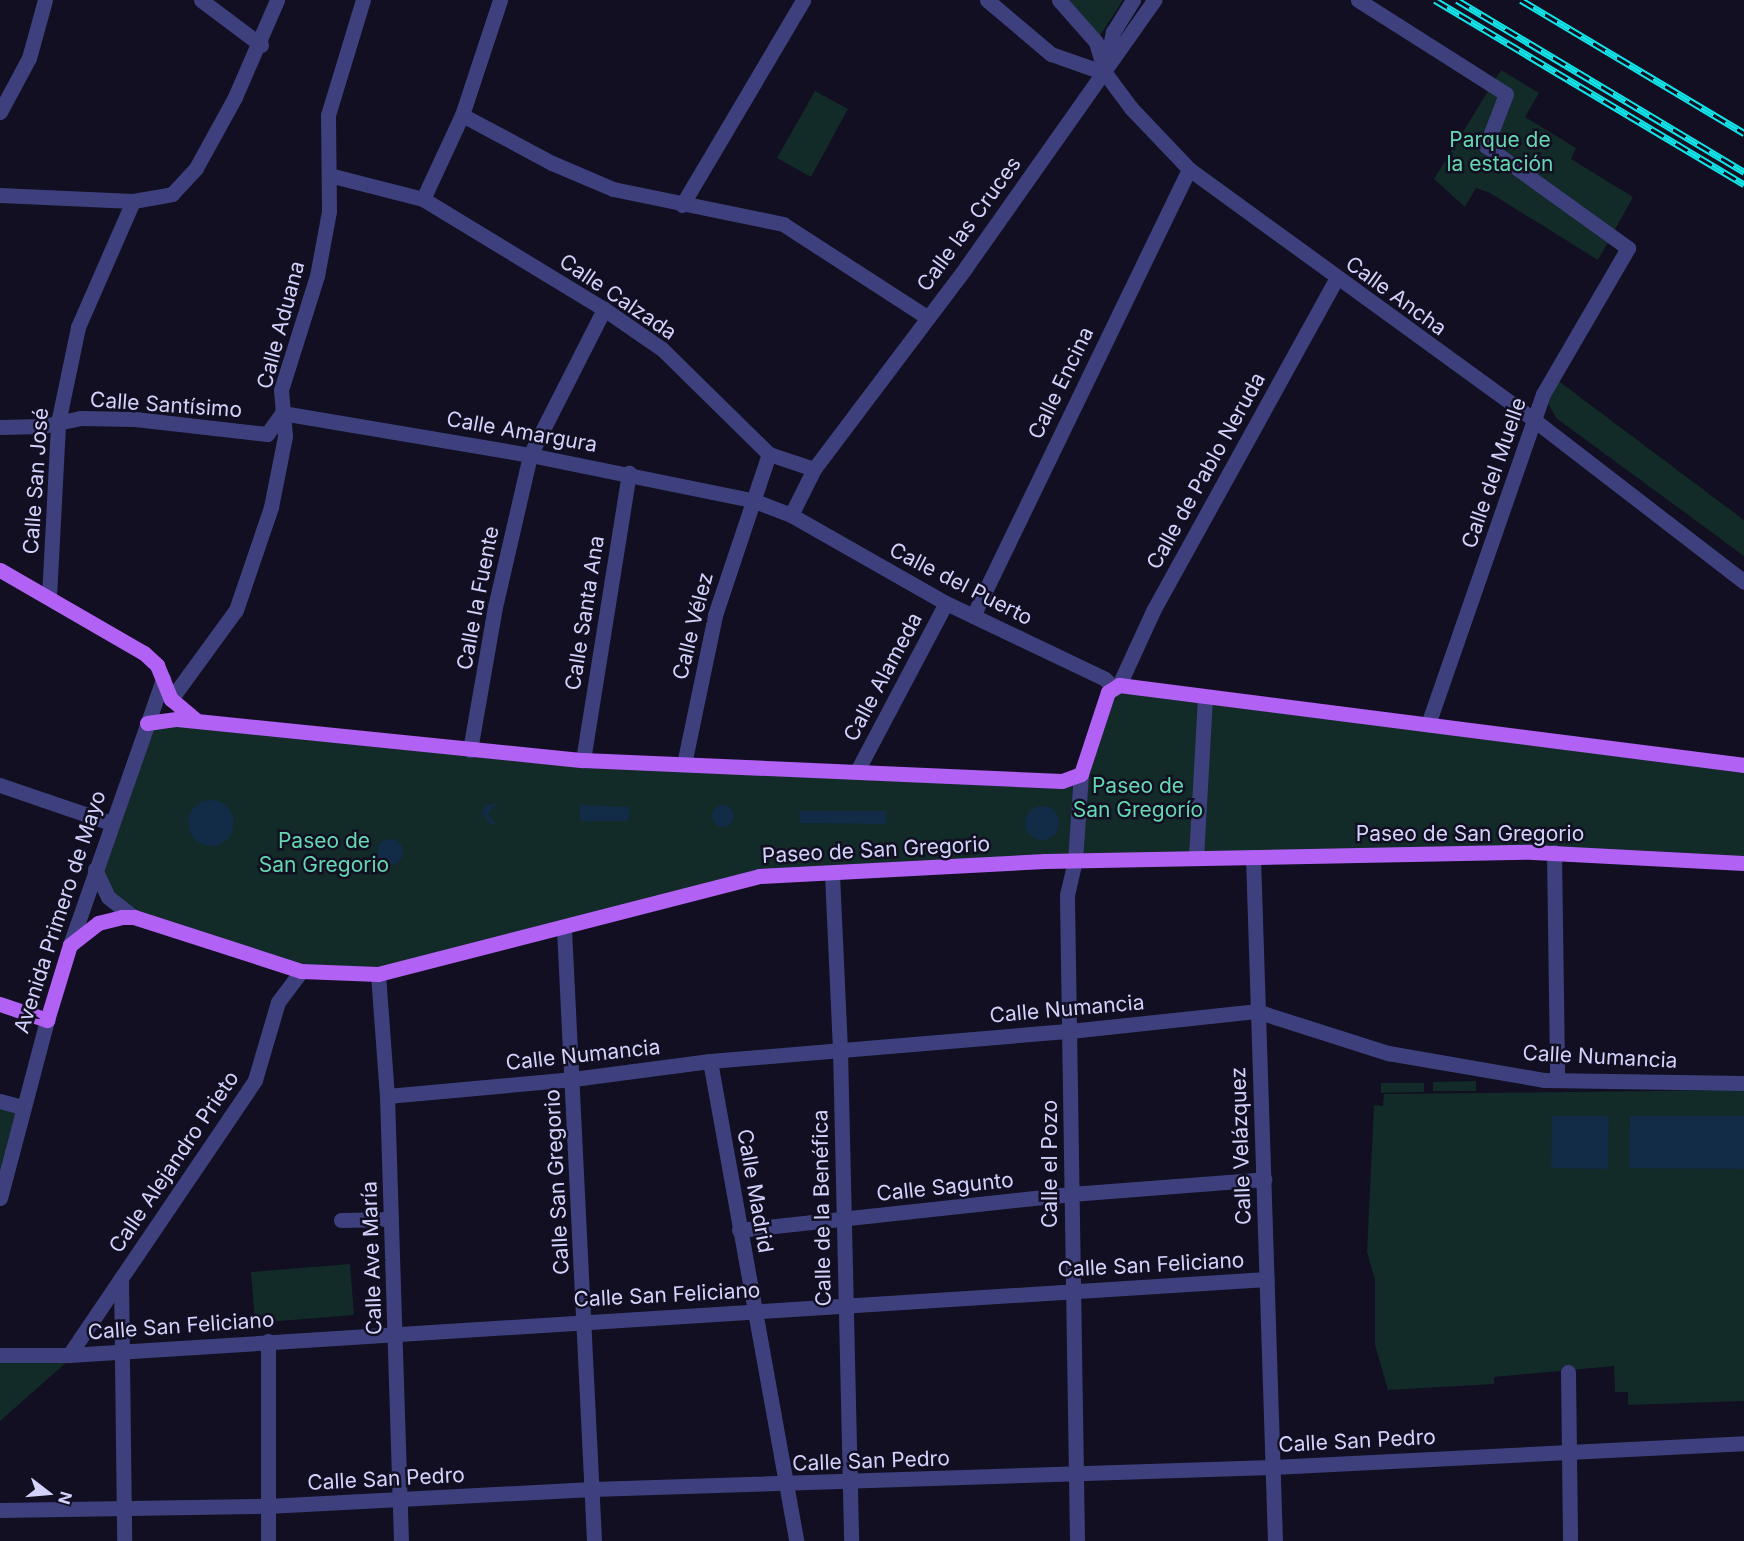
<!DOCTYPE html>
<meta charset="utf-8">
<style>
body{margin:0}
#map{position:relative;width:1744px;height:1541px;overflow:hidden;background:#110f21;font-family:Inter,sans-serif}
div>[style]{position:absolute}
.green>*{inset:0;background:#122a28}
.water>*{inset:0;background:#122b47}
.round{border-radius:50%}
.minor>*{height:15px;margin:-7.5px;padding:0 7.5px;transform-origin:7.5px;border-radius:7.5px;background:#3d407d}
.major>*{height:15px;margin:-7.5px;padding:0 7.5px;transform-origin:7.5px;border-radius:7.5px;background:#b161f4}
.rail>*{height:7px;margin-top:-3.5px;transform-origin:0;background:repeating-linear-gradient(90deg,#110f21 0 14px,#11e5e9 0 28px);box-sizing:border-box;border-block:2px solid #11e5e9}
span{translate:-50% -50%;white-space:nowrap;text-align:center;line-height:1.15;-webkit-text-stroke:5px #110f21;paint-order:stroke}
.park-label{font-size:21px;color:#64d6b0}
.street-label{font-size:21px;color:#d3d2fc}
.north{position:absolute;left:18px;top:1463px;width:60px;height:60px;-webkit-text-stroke:4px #110f21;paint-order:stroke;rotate:106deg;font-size:16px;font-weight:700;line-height:24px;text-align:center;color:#d3d2fc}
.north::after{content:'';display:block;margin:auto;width:21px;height:27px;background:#d3d2fc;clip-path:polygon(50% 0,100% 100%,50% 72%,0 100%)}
</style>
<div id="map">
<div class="green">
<div style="clip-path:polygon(1059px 0,1123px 0,1096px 42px)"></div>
<div style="clip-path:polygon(1501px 70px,1539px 93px,1525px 117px,1576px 148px,1571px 159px,1633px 197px,1598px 260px,1490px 193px,1476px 188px,1465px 207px,1434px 179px)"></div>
<div style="clip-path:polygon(815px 91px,848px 109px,811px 177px,777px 158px)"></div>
<div style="clip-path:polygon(1552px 376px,1744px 520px,1744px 556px,1556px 418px,1543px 394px)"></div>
<div style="clip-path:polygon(1113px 687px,1744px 765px,1744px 863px,1571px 853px,1071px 858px,759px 876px,415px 965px,301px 971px,134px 917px,99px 881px,148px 723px,470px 750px,1063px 781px,1074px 787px)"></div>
<div style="clip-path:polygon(1476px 1081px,1476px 1091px,1433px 1091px,1433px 1082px)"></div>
<div style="clip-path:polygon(1381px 1083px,1424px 1083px,1424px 1092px,1381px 1093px)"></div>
<div style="clip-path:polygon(1744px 1090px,1744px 1401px,1628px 1405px,1628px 1392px,1615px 1392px,1614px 1366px,1494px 1377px,1494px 1384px,1388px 1390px,1375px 1345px,1375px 1280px,1367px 1252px,1374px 1105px,1383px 1106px,1384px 1094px)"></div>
<div style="clip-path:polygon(0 1101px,22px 1107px,0 1198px)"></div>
<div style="clip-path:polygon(350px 1264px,354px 1315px,255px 1323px,251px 1272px)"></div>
<div style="clip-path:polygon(76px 1354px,35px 1390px,0 1421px,0 1355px)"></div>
</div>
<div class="water">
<div class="round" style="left:188px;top:800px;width:46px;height:46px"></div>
<div style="clip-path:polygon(497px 804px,488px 814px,496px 824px,490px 824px,482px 813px,486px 805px)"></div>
<div style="clip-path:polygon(580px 805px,630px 807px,628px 821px,580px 821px)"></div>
<div class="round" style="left:712px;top:805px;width:22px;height:22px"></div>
<div class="round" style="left:1025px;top:806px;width:34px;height:34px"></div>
<div style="clip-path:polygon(799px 811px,886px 811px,886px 824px,800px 823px)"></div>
<div class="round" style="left:377px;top:839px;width:26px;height:26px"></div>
<div style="clip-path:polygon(1552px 1116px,1609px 1116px,1608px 1169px,1551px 1168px)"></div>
<div style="clip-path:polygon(1630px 1116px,1744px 1116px,1744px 1169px,1629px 1168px)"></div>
</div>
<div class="minor">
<div style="left:201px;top:0;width:75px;rotate:36.9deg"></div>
<div style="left:987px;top:0;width:84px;rotate:40.2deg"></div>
<div style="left:1051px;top:54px;width:57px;rotate:19.4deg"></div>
<div style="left:1059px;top:0;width:56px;rotate:48.6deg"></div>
<div style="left:1096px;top:42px;width:32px;rotate:74deg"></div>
<div style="left:1105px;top:73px;width:44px;rotate:53.4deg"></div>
<div style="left:1131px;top:108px;width:84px;rotate:46.4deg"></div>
<div style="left:1189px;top:169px;width:427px;rotate:36deg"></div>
<div style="left:1534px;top:420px;width:265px;rotate:37.6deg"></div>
<div style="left:1358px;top:0;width:175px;rotate:32.4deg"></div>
<div style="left:1506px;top:94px;width:56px;rotate:111deg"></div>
<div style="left:1486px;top:146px;width:175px;rotate:35.7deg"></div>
<div style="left:1628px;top:248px;width:169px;rotate:120.2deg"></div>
<div style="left:1543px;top:394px;width:350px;rotate:109.2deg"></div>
<div style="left:1106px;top:67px;width:36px;rotate:-79deg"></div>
<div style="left:1113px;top:32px;width:38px;rotate:-58deg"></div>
<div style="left:0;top:112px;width:61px;rotate:-61.8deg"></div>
<div style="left:29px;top:58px;width:60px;rotate:-74.6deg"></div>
<div style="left:462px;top:115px;width:102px;rotate:28.1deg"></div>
<div style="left:552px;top:163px;width:66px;rotate:23.1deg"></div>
<div style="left:613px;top:189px;width:174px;rotate:11.6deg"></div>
<div style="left:783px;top:224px;width:171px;rotate:32.9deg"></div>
<div style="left:329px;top:175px;width:97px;rotate:14.3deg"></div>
<div style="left:423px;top:199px;width:212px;rotate:31.3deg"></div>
<div style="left:604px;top:309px;width:70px;rotate:34.6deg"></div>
<div style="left:662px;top:349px;width:150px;rotate:44.5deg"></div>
<div style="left:0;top:195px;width:133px;rotate:2.6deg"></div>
<div style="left:133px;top:201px;width:40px;rotate:-10deg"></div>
<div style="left:172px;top:194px;width:35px;rotate:-47deg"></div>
<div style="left:196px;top:168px;width:81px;rotate:-61.2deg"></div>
<div style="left:235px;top:97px;width:106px;rotate:-66.6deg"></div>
<div style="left:423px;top:199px;width:93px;rotate:-65.1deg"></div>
<div style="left:462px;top:115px;width:121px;rotate:-71.7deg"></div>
<div style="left:682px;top:205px;width:238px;rotate:-59.4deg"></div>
<div style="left:282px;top:413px;width:252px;rotate:9.6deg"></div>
<div style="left:530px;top:455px;width:227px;rotate:11.5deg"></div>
<div style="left:752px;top:500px;width:42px;rotate:21deg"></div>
<div style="left:791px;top:515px;width:178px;rotate:29.6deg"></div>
<div style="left:946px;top:603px;width:176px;rotate:25.5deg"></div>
<div style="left:1105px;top:679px;width:11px;rotate:45deg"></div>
<div style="left:0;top:427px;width:43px;rotate:-1.3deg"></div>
<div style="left:43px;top:426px;width:39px;rotate:-12deg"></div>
<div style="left:81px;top:418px;width:54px;rotate:1.1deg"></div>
<div style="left:135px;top:419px;width:133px;rotate:6.5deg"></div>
<div style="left:267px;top:434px;width:26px;rotate:-54deg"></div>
<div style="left:791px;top:515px;width:51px;rotate:-63.4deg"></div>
<div style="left:814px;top:469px;width:253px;rotate:-53deg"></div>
<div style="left:966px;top:267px;width:327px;rotate:-54.8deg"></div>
<div style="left:49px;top:597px;width:174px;rotate:-87deg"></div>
<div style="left:58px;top:423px;width:98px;rotate:-78.2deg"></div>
<div style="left:78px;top:327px;width:137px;rotate:-66.4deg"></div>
<div style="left:973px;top:616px;width:496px;rotate:-64.2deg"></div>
<div style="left:1119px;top:685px;width:84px;rotate:-65.3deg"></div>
<div style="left:1154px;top:609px;width:377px;rotate:-61.1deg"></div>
<div style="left:171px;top:699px;width:110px;rotate:-53.9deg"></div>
<div style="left:236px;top:610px;width:109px;rotate:-71.2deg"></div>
<div style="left:271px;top:507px;width:72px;rotate:-78.8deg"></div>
<div style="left:285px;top:436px;width:46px;rotate:-95deg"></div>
<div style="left:281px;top:390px;width:120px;rotate:-72.5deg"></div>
<div style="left:317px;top:276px;width:66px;rotate:-79.5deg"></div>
<div style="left:329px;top:211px;width:96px;rotate:-90.6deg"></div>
<div style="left:328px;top:115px;width:120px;rotate:-73.1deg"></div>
<div style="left:470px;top:750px;width:145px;rotate:-80.1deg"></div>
<div style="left:495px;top:607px;width:156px;rotate:-77deg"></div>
<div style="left:530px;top:455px;width:164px;rotate:-63.1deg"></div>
<div style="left:583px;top:760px;width:291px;rotate:-80.9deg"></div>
<div style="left:684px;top:764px;width:152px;rotate:-78.2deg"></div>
<div style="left:715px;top:615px;width:170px;rotate:-71.5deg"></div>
<div style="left:769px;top:454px;width:47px;rotate:18.4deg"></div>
<div style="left:857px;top:771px;width:190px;rotate:-62.1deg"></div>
<div style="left:0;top:785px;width:117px;rotate:18.9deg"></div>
<div style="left:1554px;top:852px;width:228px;rotate:89.2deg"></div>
<div style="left:1253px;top:857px;width:684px;rotate:88.16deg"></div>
<div style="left:1196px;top:858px;width:160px;rotate:-86.8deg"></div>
<div style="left:95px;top:869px;width:31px;rotate:65deg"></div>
<div style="left:108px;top:897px;width:33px;rotate:38deg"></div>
<div style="left:832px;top:874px;width:175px;rotate:87.4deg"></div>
<div style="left:840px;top:1049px;width:492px;rotate:88.7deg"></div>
<div style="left:564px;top:929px;width:613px;rotate:87.19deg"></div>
<div style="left:70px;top:945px;width:282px;rotate:-70.7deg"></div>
<div style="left:378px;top:974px;width:122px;rotate:85.8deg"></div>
<div style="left:387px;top:1096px;width:445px;rotate:88.2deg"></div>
<div style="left:710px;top:1061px;width:488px;rotate:79.8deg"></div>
<div style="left:387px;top:1096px;width:187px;rotate:-5.2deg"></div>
<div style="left:573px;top:1079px;width:138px;rotate:-7.5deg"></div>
<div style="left:710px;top:1061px;width:361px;rotate:-4.8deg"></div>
<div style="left:1070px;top:1031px;width:187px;rotate:-6.1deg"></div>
<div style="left:1256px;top:1011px;width:139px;rotate:17.7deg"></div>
<div style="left:1388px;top:1053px;width:159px;rotate:9.8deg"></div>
<div style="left:1545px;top:1080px;width:199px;rotate:0.9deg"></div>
<div style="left:0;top:1101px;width:23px;rotate:15deg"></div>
<div style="left:0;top:1198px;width:184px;rotate:-75.2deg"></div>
<div style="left:341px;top:1220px;width:50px;rotate:-1.1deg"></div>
<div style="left:739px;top:1230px;width:334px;rotate:-6.2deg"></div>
<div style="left:1071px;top:1194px;width:194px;rotate:-4.4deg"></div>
<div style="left:121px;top:1278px;width:263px;rotate:89.3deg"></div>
<div style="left:0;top:1355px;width:69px"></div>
<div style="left:69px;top:1355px;width:1200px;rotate:-3.63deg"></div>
<div style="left:69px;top:1355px;width:332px;rotate:-55.9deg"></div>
<div style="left:255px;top:1080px;width:81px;rotate:-73.6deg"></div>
<div style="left:278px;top:1002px;width:39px;rotate:-53deg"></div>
<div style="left:1568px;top:1372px;width:169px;rotate:89.3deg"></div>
<div style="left:0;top:1510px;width:267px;rotate:-0.9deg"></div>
<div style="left:267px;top:1506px;width:325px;rotate:-3deg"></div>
<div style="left:592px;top:1489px;width:681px;rotate:-1.85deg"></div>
<div style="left:1273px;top:1467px;width:472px;rotate:-2.9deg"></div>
<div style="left:268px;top:1541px;width:200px;rotate:-90deg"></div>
<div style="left:1077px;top:1541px;width:646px;rotate:-90.89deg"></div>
<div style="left:1067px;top:895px;width:35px;rotate:-77deg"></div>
<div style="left:1075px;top:861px;width:87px;rotate:-86.1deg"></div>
</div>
<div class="major">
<div style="left:0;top:570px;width:166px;rotate:30deg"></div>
<div style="left:144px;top:653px;width:18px;rotate:43deg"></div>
<div style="left:157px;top:665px;width:37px;rotate:68deg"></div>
<div style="left:171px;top:699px;width:31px;rotate:40deg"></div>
<div style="left:147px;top:723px;width:30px;rotate:-8deg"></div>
<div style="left:177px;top:719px;width:408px;rotate:5.8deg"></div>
<div style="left:583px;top:760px;width:479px;rotate:2.5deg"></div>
<div style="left:1062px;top:781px;width:20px;rotate:-20deg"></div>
<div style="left:1081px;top:774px;width:86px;rotate:-71.8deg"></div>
<div style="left:1108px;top:692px;width:13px;rotate:-32deg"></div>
<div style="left:1119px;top:685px;width:630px;rotate:7.29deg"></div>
<div style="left:0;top:1004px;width:50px;rotate:18.8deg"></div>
<div style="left:47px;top:1020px;width:78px;rotate:-73deg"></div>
<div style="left:70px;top:945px;width:36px;rotate:-38deg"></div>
<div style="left:98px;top:923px;width:25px;rotate:-14deg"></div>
<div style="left:122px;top:917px;width:12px"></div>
<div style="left:134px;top:917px;width:176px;rotate:17.9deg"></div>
<div style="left:301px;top:971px;width:77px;rotate:2.2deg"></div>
<div style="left:378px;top:974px;width:393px;rotate:-14.4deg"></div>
<div style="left:759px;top:876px;width:286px;rotate:-3deg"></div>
<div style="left:1045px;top:861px;width:488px;rotate:-1.1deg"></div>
<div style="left:1533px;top:852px;width:211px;rotate:3deg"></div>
</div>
<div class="rail">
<div style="left:1435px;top:0;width:360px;rotate:30.8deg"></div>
<div style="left:1457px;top:0;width:335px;rotate:30.9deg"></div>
<div style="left:1521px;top:0;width:260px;rotate:30.8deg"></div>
</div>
<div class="park-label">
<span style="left:1500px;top:152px">Parque de<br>la estación</span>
<span style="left:1138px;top:798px">Paseo de<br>San Gregorío</span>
<span style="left:324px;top:853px">Paseo de<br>San Gregorio</span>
</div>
<div class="street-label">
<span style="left:969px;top:224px;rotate:-54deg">Calle las Cruces</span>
<span style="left:1396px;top:296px;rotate:36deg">Calle Ancha</span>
<span style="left:618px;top:297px;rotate:34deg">Calle Calzada</span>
<span style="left:281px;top:325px;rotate:-75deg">Calle Aduana</span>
<span style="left:1061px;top:383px;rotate:-64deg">Calle Encina</span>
<span style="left:166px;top:405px;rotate:4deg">Calle Santísimo</span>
<span style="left:522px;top:432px;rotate:10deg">Calle Amargura</span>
<span style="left:1206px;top:471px;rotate:-61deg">Calle de Pablo Neruda</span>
<span style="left:1494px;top:473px;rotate:-71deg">Calle del Muelle</span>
<span style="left:36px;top:481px;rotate:-86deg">Calle San José</span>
<span style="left:961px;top:584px;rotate:27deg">Calle del Puerto</span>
<span style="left:478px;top:598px;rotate:-79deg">Calle la Fuente</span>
<span style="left:585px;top:613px;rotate:-81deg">Calle Santa Ana</span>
<span style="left:693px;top:626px;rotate:-76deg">Calle Vélez</span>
<span style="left:883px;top:677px;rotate:-62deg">Calle Alameda</span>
<span style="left:1470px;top:834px">Paseo de San Gregorio</span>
<span style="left:876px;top:850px;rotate:-3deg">Paseo de San Gregorio</span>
<span style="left:60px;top:912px;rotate:-72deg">Avenida Primero de Mayo</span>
<span style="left:1067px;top:1009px;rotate:-5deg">Calle Numancia</span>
<span style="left:583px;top:1055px;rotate:-6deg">Calle Numancia</span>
<span style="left:1600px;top:1057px;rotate:3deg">Calle Numancia</span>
<span style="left:1241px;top:1146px;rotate:-92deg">Calle Velázquez</span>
<span style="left:174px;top:1162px;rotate:-56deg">Calle Alejandro Prieto</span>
<span style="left:1050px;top:1164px;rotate:-90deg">Calle el Pozo</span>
<span style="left:557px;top:1182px;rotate:-93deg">Calle San Gregorio</span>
<span style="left:945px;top:1187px;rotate:-6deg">Calle Sagunto</span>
<span style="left:755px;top:1191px;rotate:80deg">Calle Madrid</span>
<span style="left:822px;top:1208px;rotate:-91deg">Calle de la Benéfica</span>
<span style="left:372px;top:1258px;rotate:-92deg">Calle Ave María</span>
<span style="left:1151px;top:1265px;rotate:-3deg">Calle San Feliciano</span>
<span style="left:667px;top:1295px;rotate:-3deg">Calle San Feliciano</span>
<span style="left:181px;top:1326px;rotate:-4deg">Calle San Feliciano</span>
<span style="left:1357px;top:1441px;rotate:-3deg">Calle San Pedro</span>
<span style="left:871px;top:1461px;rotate:-2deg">Calle San Pedro</span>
<span style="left:386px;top:1479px;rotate:-3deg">Calle San Pedro</span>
</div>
<div class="north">N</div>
</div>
